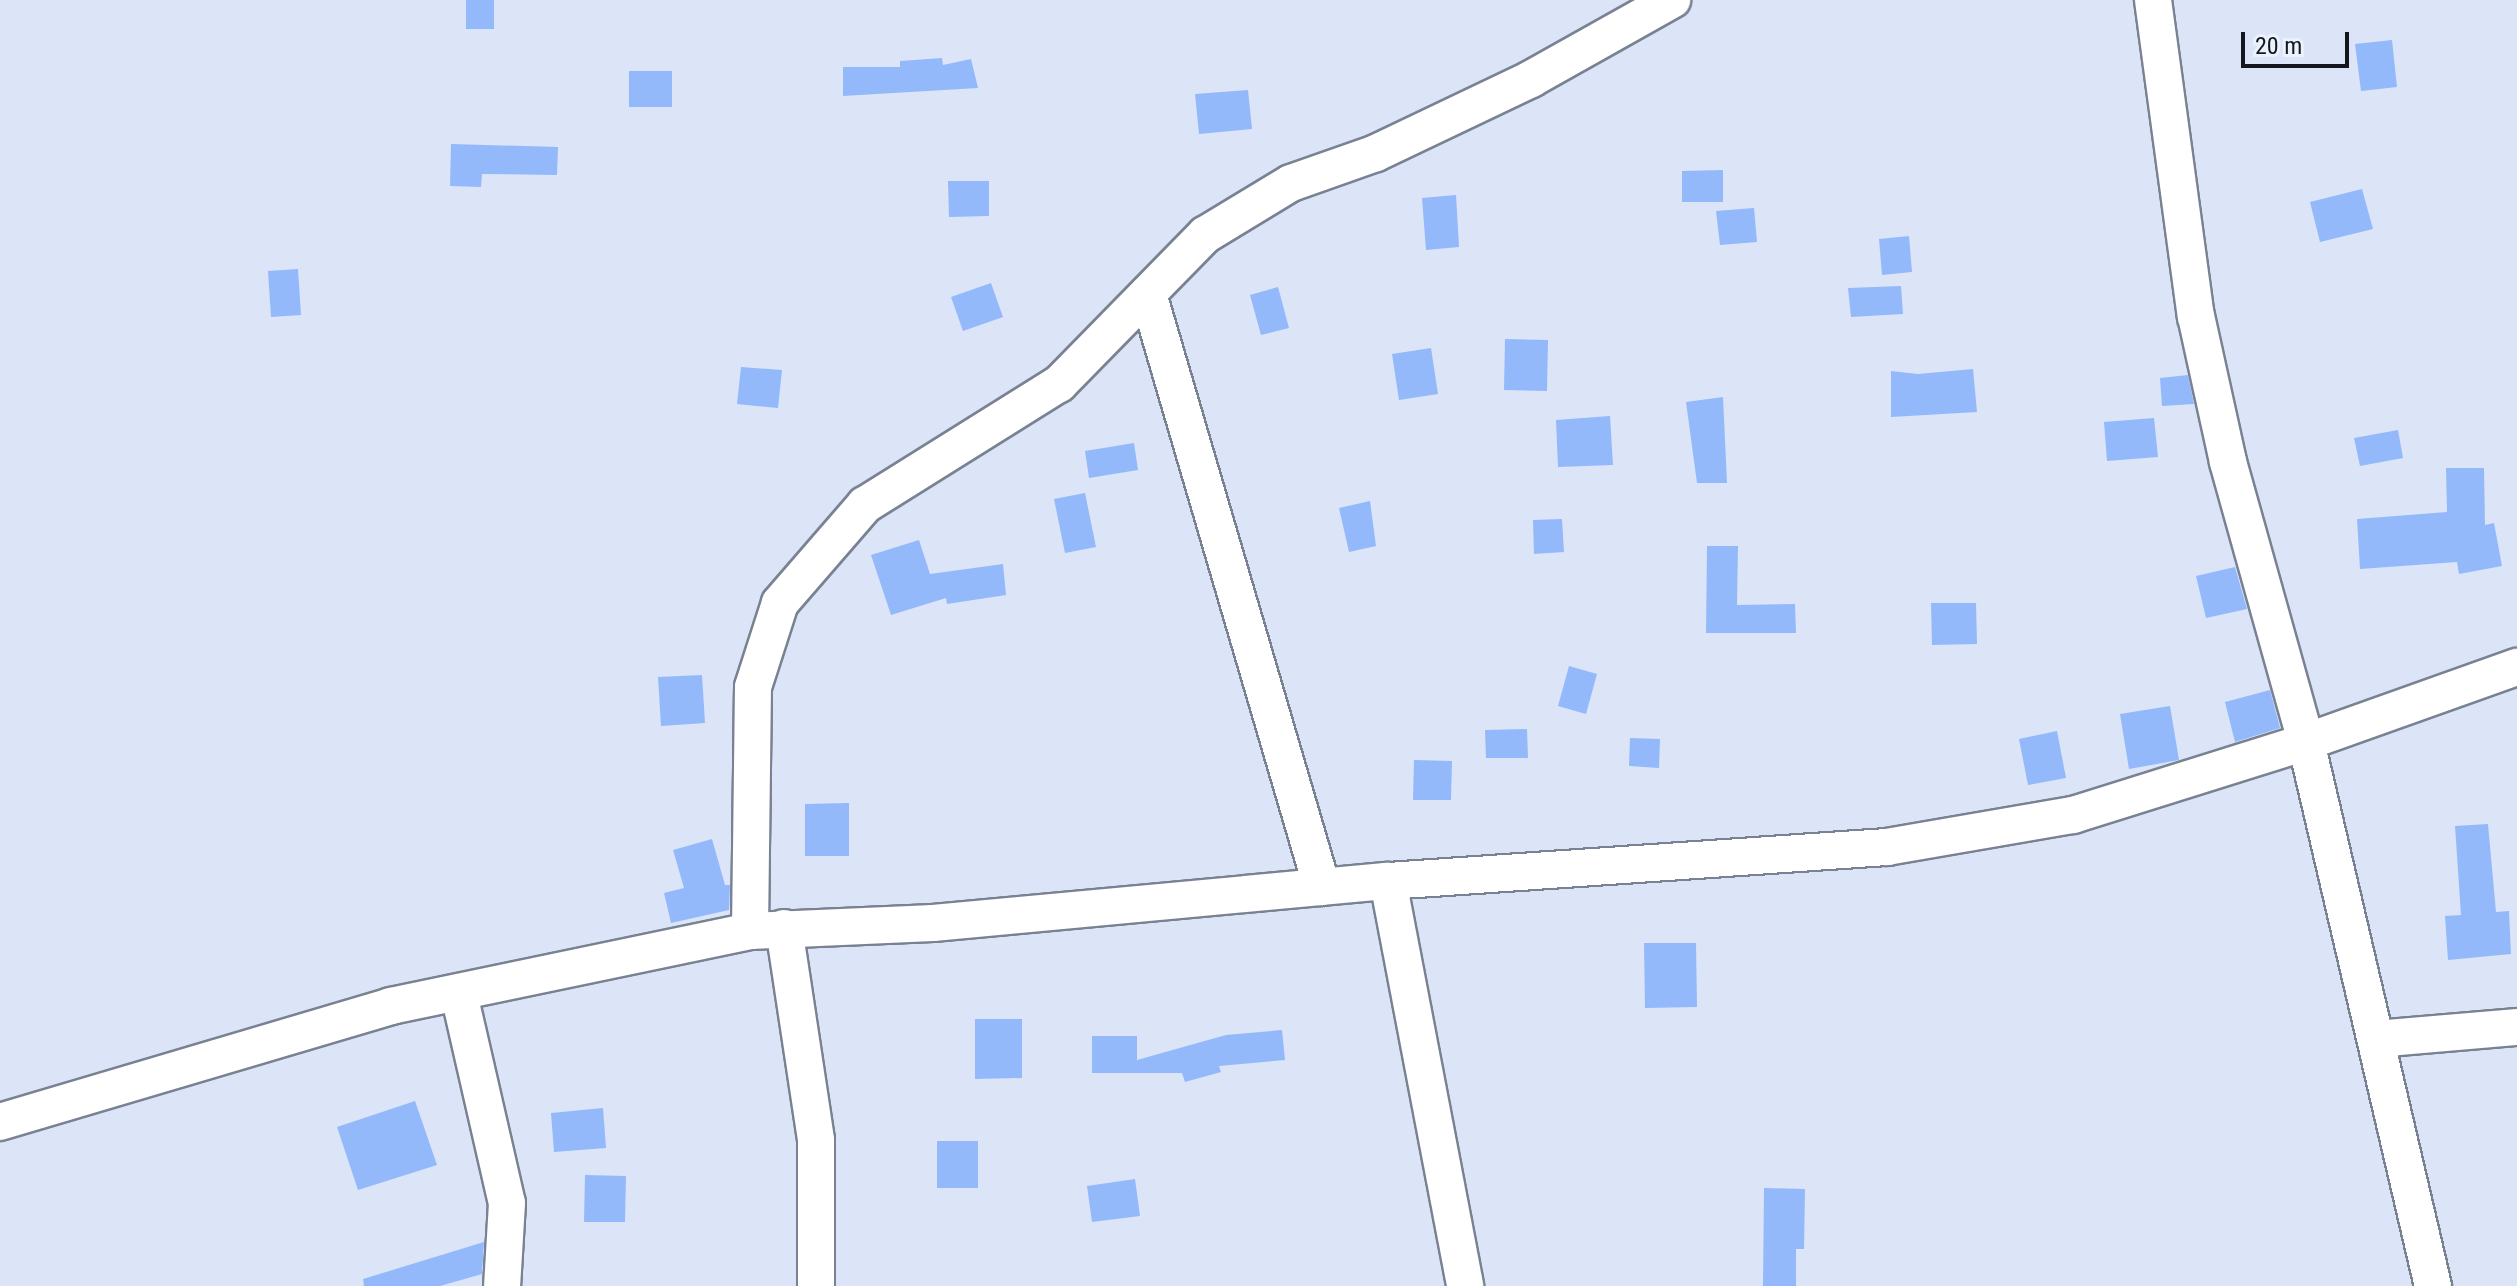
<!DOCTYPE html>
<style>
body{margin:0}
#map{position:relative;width:2517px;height:1286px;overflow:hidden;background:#dbe5f7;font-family:"Roboto Condensed",sans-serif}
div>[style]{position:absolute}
.building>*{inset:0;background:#93b9fb}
.roads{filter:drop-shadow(2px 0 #798292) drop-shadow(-2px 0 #798292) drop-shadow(0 2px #798292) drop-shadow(0 -2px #798292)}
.street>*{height:36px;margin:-18px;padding:0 18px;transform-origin:18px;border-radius:18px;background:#fff}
span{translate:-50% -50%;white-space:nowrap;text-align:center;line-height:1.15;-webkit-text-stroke:6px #ecf2fd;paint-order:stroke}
.scale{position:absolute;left:2241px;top:32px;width:108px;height:36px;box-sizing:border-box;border:4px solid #14181e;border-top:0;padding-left:10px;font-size:24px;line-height:28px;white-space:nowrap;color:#14181e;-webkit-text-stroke:6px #ecf2fd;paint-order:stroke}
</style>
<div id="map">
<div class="building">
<div style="clip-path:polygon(466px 0,494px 0,494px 29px,466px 29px)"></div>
<div style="clip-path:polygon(2392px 40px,2397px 87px,2361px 91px,2355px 44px)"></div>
<div style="clip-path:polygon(942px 58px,943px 65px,971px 59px,978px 88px,843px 96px,843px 67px,900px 67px,900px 61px)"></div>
<div style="clip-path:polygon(629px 71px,672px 71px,672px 107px,629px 107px)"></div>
<div style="clip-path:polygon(1248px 90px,1252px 129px,1199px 134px,1195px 94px)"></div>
<div style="clip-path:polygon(451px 144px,558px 147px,557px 175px,482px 174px,481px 187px,450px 186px)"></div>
<div style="clip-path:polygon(1723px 170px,1723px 202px,1682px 202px,1682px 171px)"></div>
<div style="clip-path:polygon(948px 181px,989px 181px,989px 216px,949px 217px)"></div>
<div style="clip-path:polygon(2362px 189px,2373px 229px,2320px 242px,2310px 202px)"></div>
<div style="clip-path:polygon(1456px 195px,1459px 247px,1426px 250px,1422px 198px)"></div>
<div style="clip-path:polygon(1754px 208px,1757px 242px,1720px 245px,1716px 211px)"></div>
<div style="clip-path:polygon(1909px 236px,1912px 272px,1882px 275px,1879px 239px)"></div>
<div style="clip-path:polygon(298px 269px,301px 315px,271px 317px,268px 271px)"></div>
<div style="clip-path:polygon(991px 283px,1003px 317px,963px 331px,951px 297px)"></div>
<div style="clip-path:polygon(1901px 286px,1903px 314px,1851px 317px,1848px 288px)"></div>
<div style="clip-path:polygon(1278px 287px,1289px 328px,1261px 335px,1250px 295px)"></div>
<div style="clip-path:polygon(1505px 339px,1548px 340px,1547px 391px,1504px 390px)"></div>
<div style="clip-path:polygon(1431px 348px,1438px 394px,1399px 400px,1392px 354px)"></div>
<div style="clip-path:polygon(741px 367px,782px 370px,778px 408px,737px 404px)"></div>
<div style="clip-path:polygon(1973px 369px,1977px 412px,1891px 417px,1891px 371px,1918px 374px)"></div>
<div style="clip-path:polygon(2188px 375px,2194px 404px,2162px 406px,2160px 378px)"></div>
<div style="clip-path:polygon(1723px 397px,1727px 483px,1697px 483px,1686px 402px)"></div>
<div style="clip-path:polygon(1610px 416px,1613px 465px,1558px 467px,1556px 420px)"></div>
<div style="clip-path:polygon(2154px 418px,2158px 457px,2107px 461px,2104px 422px)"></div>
<div style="clip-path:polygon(2398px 430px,2403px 458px,2360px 466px,2354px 438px)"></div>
<div style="clip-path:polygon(1134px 443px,1138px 470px,1089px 478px,1085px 451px)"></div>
<div style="clip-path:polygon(2446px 468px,2484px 468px,2485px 525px,2494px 523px,2502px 566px,2459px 574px,2457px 562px,2360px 569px,2357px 519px,2447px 512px)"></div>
<div style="clip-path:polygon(1085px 493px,1096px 547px,1065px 553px,1054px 499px)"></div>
<div style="clip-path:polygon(1370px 501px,1376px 546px,1349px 552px,1339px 508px)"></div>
<div style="clip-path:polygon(1562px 519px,1564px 552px,1534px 554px,1533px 520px)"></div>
<div style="clip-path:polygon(919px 540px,930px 574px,1003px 564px,1006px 595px,947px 604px,946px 598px,891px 615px,871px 555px)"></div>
<div style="clip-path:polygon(1707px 546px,1738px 546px,1737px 605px,1795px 604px,1796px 633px,1706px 633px)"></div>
<div style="clip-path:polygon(2235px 567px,2247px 609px,2206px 618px,2196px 576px)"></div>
<div style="clip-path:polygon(1931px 603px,1976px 603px,1977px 644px,1932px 645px)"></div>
<div style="clip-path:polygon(1569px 666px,1597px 674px,1586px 714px,1558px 706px)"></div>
<div style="clip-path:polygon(702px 675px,705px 723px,661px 726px,658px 677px)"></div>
<div style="clip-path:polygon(2270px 690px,2280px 728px,2235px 742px,2225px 702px)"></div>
<div style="clip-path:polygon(2170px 706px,2179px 760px,2129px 769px,2120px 714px)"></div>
<div style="clip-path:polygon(1527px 729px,1528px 758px,1486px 758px,1485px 730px)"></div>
<div style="clip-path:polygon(2057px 731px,2066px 778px,2028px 785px,2019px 739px)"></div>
<div style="clip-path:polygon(1630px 738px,1660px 739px,1659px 768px,1629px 766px)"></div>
<div style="clip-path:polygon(1414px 760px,1452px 761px,1451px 800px,1413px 800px)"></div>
<div style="clip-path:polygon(849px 803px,849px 856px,805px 856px,805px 804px)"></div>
<div style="clip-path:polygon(2488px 824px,2496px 912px,2509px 911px,2511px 954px,2448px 960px,2445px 916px,2461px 915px,2455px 826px)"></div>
<div style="clip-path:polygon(712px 839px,725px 885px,730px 885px,729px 910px,671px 923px,664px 893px,684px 888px,673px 850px)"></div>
<div style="clip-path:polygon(1644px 943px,1696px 943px,1697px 1007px,1645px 1008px)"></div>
<div style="clip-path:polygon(975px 1019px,1022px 1019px,1022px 1078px,975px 1079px)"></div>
<div style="clip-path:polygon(1282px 1030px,1285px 1060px,1219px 1066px,1221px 1072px,1185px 1082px,1182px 1073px,1092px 1073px,1092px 1036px,1137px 1036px,1137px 1060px,1226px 1035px)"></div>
<div style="clip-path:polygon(415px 1101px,437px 1165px,358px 1190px,337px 1127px)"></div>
<div style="clip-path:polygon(603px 1108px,606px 1148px,554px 1152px,551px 1113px)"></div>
<div style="clip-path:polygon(937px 1141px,978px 1141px,978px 1188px,937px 1188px)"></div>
<div style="clip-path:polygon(585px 1175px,626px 1176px,625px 1222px,584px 1222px)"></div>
<div style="clip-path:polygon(1135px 1179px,1140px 1216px,1092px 1222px,1087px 1186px)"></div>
<div style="clip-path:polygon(1764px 1188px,1805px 1189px,1804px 1249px,1796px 1249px,1796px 1286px,1763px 1286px)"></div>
<div style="clip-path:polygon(484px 1242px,482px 1274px,440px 1286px,364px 1286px,363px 1279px)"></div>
</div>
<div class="roads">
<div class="street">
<div style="left:2153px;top:0;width:319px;rotate:82.3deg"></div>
<div style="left:2196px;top:316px;width:149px;rotate:77.6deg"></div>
<div style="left:2228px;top:462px;width:291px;rotate:74.4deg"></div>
<div style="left:2306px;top:742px;width:559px;rotate:76.86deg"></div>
<div style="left:1148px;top:294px;width:618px;rotate:73.65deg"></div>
<div style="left:1388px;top:881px;width:412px;rotate:79.2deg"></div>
<div style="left:784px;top:928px;width:214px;rotate:81.4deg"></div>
<div style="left:816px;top:1140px;width:146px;rotate:90deg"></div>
<div style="left:750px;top:931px;width:244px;rotate:-89.3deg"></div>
<div style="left:753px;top:687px;width:88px;rotate:-72.2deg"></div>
<div style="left:780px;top:603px;width:130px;rotate:-49.1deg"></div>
<div style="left:865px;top:505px;width:229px;rotate:-32deg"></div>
<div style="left:1059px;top:384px;width:209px;rotate:-45.6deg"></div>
<div style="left:1205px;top:235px;width:100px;rotate:-31.2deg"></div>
<div style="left:1291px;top:183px;width:90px;rotate:-19.4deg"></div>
<div style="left:1376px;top:153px;width:172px;rotate:-25.5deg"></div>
<div style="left:1531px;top:79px;width:162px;rotate:-29.3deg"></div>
<div style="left:459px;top:994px;width:214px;rotate:77.1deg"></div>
<div style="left:507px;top:1203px;width:83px;rotate:93.4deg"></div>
<div style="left:2376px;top:1039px;width:142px;rotate:-4.9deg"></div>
<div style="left:0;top:1122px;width:408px;rotate:-16.5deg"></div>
<div style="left:391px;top:1006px;width:367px;rotate:-11.8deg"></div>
<div style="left:750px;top:931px;width:183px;rotate:-2.5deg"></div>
<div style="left:933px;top:923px;width:457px;rotate:-5.3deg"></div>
<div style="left:1388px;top:881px;width:500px;rotate:-3.9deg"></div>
<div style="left:1887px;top:847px;width:189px;rotate:-9.8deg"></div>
<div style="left:2073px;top:815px;width:244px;rotate:-17.4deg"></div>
<div style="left:2306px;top:742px;width:224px;rotate:-19.6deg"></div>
</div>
</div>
<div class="scale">20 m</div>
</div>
